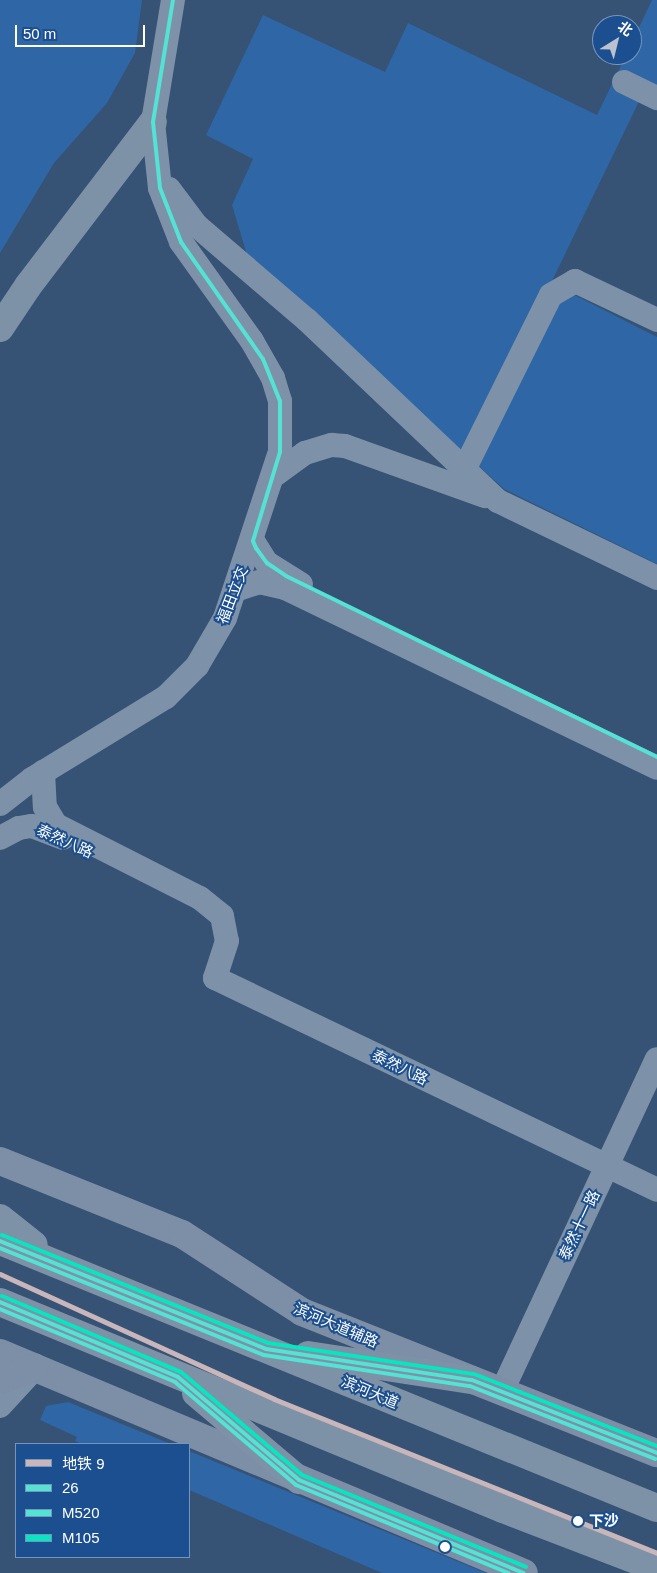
<!DOCTYPE html>
<meta charset="utf-8">
<style>
body{margin:0}
#map{position:relative;width:657px;height:1573px;overflow:hidden;background:#365274;font-family:Helvetica,"Noto Sans SC",sans-serif}
div>[style]{position:absolute}
.green>*{inset:0;background:#2f66a5}
.minor>*{height:24px;margin:-12px;padding:0 12px;transform-origin:12px;border-radius:12px;background:#7d92a8}
.major>*{height:28px;margin:-14px;padding:0 14px;transform-origin:14px;border-radius:14px;background:#7d8ea7}
.highway>*{height:28px;margin:-14px;padding:0 14px;transform-origin:14px;border-radius:14px;background:#7e92a7}
.bus-1>*{height:4px;margin:-2px;padding:0 2px;transform-origin:2px;border-radius:2px;background:#54e2d4}
.bus-2>*{height:4px;margin:-2px;padding:0 2px;transform-origin:2px;border-radius:2px;background:#54e2d4}
.bus-3>*{height:4px;margin:-2px;padding:0 2px;transform-origin:2px;border-radius:2px;background:#06e7c1}
.metro-1>*{height:5px;margin:-2.5px;padding:0 2.5px;transform-origin:2.5px;border-radius:2.5px;background:#c9b6bb}
.dots>*{width:14px;height:14px;translate:-50% -50%;box-sizing:border-box;border:2px solid #1b4f8f;border-radius:50%}
span{translate:-50% -50%;white-space:nowrap;text-align:center;line-height:1.15;-webkit-text-stroke:4px #1b4f8f;paint-order:stroke}
.street-label{font-size:15px;color:#fff}
.stop-label{font-size:15px;color:#fff;font-weight:700}
.left{translate:0 -50%;text-align:left}
.legend{position:absolute;left:15px;top:1443px;width:175px;height:115px;box-sizing:border-box;background:#1b4f8f;border:1px solid #7695bc;margin:0;padding:6px 9px;list-style:none;font-size:15px;color:#fff}
.legend li{display:flex;align-items:center;gap:10px;height:25px}
.legend b{width:25px;border:1px solid #7695bc}
.north{position:absolute;left:592px;top:15px;width:50px;height:50px;box-sizing:border-box;background:#1b4f8f;border:1px solid #7695bc;border-radius:50%;rotate:36deg;font-size:14px;font-weight:700;line-height:20px;text-align:center;color:#fff}
.north::after{content:'';display:block;margin:auto;width:18px;height:22px;background:#b9c2ce;clip-path:polygon(50% 0,100% 100%,50% 72%,0 100%)}
.scale{position:absolute;left:15px;top:25px;width:130px;height:22px;box-sizing:border-box;border:2px solid #fff;border-top:0;padding-left:6px;font-size:15px;line-height:18px;white-space:nowrap;color:#fff;-webkit-text-stroke:4px #1b4f8f;paint-order:stroke}
</style>
<div id="map">
<div class="green">
<div style="clip-path:polygon(0 0,142px 0,135px 53px,107px 103px,54px 163px,0 253px)"></div>
<div style="clip-path:polygon(652px 0,657px 0,657px 87px,648px 83px,551px 283px,657px 337px,657px 564px,504px 489px,247px 255px,232px 205px,253px 159px,206px 135px,263px 15px,385px 72px,408px 23px,597px 115px,626px 55px,632px 55px,632px 42px)"></div>
<div style="clip-path:polygon(68px 1402px,171px 1444px,82px 1444px,75px 1441px,77px 1437px,40px 1420px,46px 1406px)"></div>
<div style="clip-path:polygon(189px 1451px,486px 1573px,382px 1573px,189px 1490px)"></div>
</div>
<div class="minor">
<div style="left:624px;top:82px;width:37px;rotate:26deg"></div>
<div style="left:169px;top:189px;width:45px;rotate:53.1deg"></div>
<div style="left:196px;top:225px;width:146px;rotate:40.6deg"></div>
<div style="left:307px;top:320px;width:263px;rotate:43.5deg"></div>
<div style="left:498px;top:501px;width:177px;rotate:25.8deg"></div>
<div style="left:464px;top:470px;width:195px;rotate:-63.6deg"></div>
<div style="left:551px;top:295px;width:28px;rotate:-30deg"></div>
<div style="left:575px;top:281px;width:91px;rotate:25.4deg"></div>
<div style="left:276px;top:474px;width:36px;rotate:-36deg"></div>
<div style="left:305px;top:453px;width:28px;rotate:-17deg"></div>
<div style="left:332px;top:445px;width:13px;rotate:4deg"></div>
<div style="left:345px;top:446px;width:149px;rotate:19.7deg"></div>
<div style="left:253px;top:541px;width:26px;rotate:58deg"></div>
<div style="left:267px;top:563px;width:40px;rotate:32deg"></div>
<div style="left:235px;top:590px;width:25px;rotate:-18deg"></div>
<div style="left:259px;top:582px;width:27px;rotate:13deg"></div>
<div style="left:285px;top:588px;width:413px;rotate:25.8deg"></div>
<div style="left:43px;top:772px;width:35px;rotate:87deg"></div>
<div style="left:45px;top:807px;width:21px;rotate:59deg"></div>
<div style="left:56px;top:825px;width:161px;rotate:26.9deg"></div>
<div style="left:200px;top:898px;width:28px;rotate:39deg"></div>
<div style="left:222px;top:916px;width:25px;rotate:79deg"></div>
<div style="left:227px;top:941px;width:39px;rotate:108deg"></div>
<div style="left:215px;top:978px;width:490px;rotate:25.6deg"></div>
<div style="left:0;top:804px;width:41px;rotate:-38deg"></div>
<div style="left:32px;top:779px;width:157px;rotate:-31.5deg"></div>
<div style="left:166px;top:697px;width:44px;rotate:-45deg"></div>
<div style="left:197px;top:666px;width:56px;rotate:-59.7deg"></div>
<div style="left:225px;top:618px;width:175px;rotate:-71.7deg"></div>
<div style="left:280px;top:452px;width:51px;rotate:-90deg"></div>
<div style="left:280px;top:401px;width:24px;rotate:-107deg"></div>
<div style="left:273px;top:378px;width:43px;rotate:-119.6deg"></div>
<div style="left:252px;top:341px;width:122px;rotate:-125.6deg"></div>
<div style="left:181px;top:242px;width:58px;rotate:-111.3deg"></div>
<div style="left:160px;top:188px;width:66px;rotate:-96.1deg"></div>
<div style="left:153px;top:122px;width:124px;rotate:-80.7deg"></div>
<div style="left:0;top:838px;width:21px;rotate:-28deg"></div>
<div style="left:19px;top:828px;width:13px;rotate:-9deg"></div>
<div style="left:32px;top:826px;width:33px;rotate:21deg"></div>
<div style="left:502px;top:1391px;width:366px;rotate:-65deg"></div>
<div style="left:0;top:1406px;width:50px;rotate:-47.4deg"></div>
</div>
<div class="major">
<div style="left:0;top:1161px;width:196px;rotate:21.9deg"></div>
<div style="left:182px;top:1234px;width:143px;rotate:33deg"></div>
<div style="left:302px;top:1312px;width:382px;rotate:21.7deg"></div>
<div style="left:0;top:1353px;width:568px;rotate:22.77deg"></div>
<div style="left:0;top:1380px;width:37px;rotate:-20deg"></div>
</div>
<div class="highway">
<div style="left:0;top:328px;width:50px;rotate:-56.3deg"></div>
<div style="left:28px;top:286px;width:206px;rotate:-52.7deg"></div>
<div style="left:0;top:1218px;width:43px;rotate:38.5deg"></div>
<div style="left:0;top:1241px;width:709px;rotate:22.12deg"></div>
<div style="left:0;top:1302px;width:544px;rotate:22.37deg"></div>
<div style="left:503px;top:1509px;width:165px;rotate:21deg"></div>
<div style="left:308px;top:1355px;width:166px;rotate:8.7deg"></div>
<div style="left:196px;top:1393px;width:135px;rotate:40.2deg"></div>
</div>
<div class="bus-1">
<div style="left:173px;top:0;width:124px;rotate:99.3deg"></div>
<div style="left:153px;top:122px;width:66px;rotate:83.9deg"></div>
<div style="left:160px;top:188px;width:58px;rotate:68.7deg"></div>
<div style="left:181px;top:242px;width:143px;rotate:55deg"></div>
<div style="left:263px;top:359px;width:45px;rotate:68deg"></div>
<div style="left:280px;top:401px;width:51px;rotate:90deg"></div>
<div style="left:280px;top:452px;width:93px;rotate:106.9deg"></div>
<div style="left:253px;top:541px;width:8px;rotate:67deg"></div>
<div style="left:256px;top:548px;width:19px;rotate:54deg"></div>
<div style="left:267px;top:563px;width:23px;rotate:34deg"></div>
<div style="left:286px;top:576px;width:413px;rotate:26deg"></div>
<div style="left:0;top:1241px;width:287px;rotate:22.1deg"></div>
<div style="left:266px;top:1349px;width:208px;rotate:8.6deg"></div>
<div style="left:472px;top:1380px;width:199px;rotate:21.5deg"></div>
<div style="left:0;top:1302px;width:193px;rotate:22.8deg"></div>
<div style="left:178px;top:1377px;width:159px;rotate:40.4deg"></div>
<div style="left:299px;top:1480px;width:243px;rotate:22.5deg"></div>
</div>
<div class="bus-2">
<div style="left:0;top:1248px;width:285px;rotate:22.1deg"></div>
<div style="left:264px;top:1355px;width:208px;rotate:8.6deg"></div>
<div style="left:470px;top:1386px;width:199px;rotate:21.5deg"></div>
<div style="left:0;top:1309px;width:190px;rotate:22.6deg"></div>
<div style="left:175px;top:1382px;width:159px;rotate:40.4deg"></div>
<div style="left:296px;top:1485px;width:230px;rotate:22.5deg"></div>
</div>
<div class="bus-3">
<div style="left:2px;top:1235px;width:287px;rotate:22.1deg"></div>
<div style="left:268px;top:1343px;width:208px;rotate:8.6deg"></div>
<div style="left:474px;top:1374px;width:197px;rotate:21.5deg"></div>
<div style="left:2px;top:1296px;width:194px;rotate:23deg"></div>
<div style="left:181px;top:1372px;width:159px;rotate:40.4deg"></div>
<div style="left:302px;top:1475px;width:242px;rotate:22.3deg"></div>
</div>
<div class="metro-1">
<div style="left:0;top:1274px;width:301px;rotate:24.5deg"></div>
<div style="left:274px;top:1399px;width:413px;rotate:21.9deg"></div>
</div>
<div class="dots">
<div style="left:578px;top:1521px;background:#fff"></div>
<div style="left:445px;top:1547px;background:#fff"></div>
</div>
<div class="street-label">
<span style="left:232px;top:595px;rotate:-69deg">福田立交</span>
<span style="left:65px;top:841px;rotate:24deg">泰然八路</span>
<span style="left:400px;top:1067px;rotate:26deg">泰然八路</span>
<span style="left:579px;top:1225px;rotate:-65deg">泰然十一路</span>
<span style="left:336px;top:1325px;rotate:23deg">滨河大道辅路</span>
<span style="left:370px;top:1392px;rotate:23deg">滨河大道</span>
</div>
<div class="stop-label">
<span class="left" style="left:589px;top:1521px">下沙</span>
</div>
<ul class="legend">
<li><b style="height:6px;background:#c9b6bb"></b>地铁 9</li>
<li><b style="height:6px;background:#54e2d4"></b>26</li>
<li><b style="height:6px;background:#54e2d4"></b>M520</li>
<li><b style="height:6px;background:#06e7c1"></b>M105</li>
</ul>
<div class="north">北</div>
<div class="scale">50 m</div>
</div>
